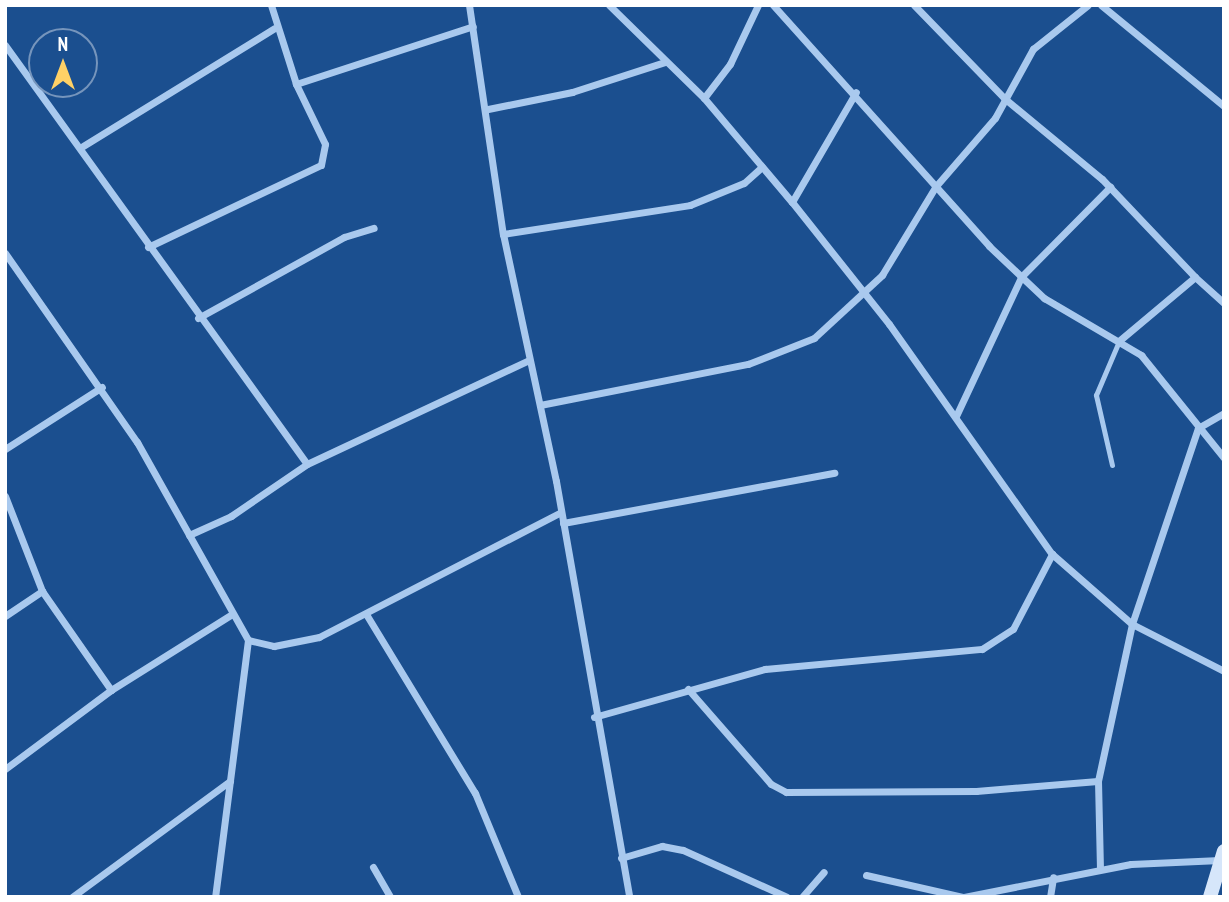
<!DOCTYPE html>
<style>
body{margin:0}
#map{position:relative;width:1229px;height:902px;overflow:hidden;background:#1b4f8f;font-family:"PT Sans Narrow",sans-serif}
div>[style]{position:absolute}
.lane>*{height:5px;margin:-2.5px;padding:0 2.5px;transform-origin:2.5px;border-radius:2.5px;background:#a9c9ee}
.street>*{height:7px;margin:-3.5px;padding:0 3.5px;transform-origin:3.5px;border-radius:3.5px;background:#a9c9ee}
.secondary>*{height:14px;margin:-7px;padding:0 7px;transform-origin:7px;border-radius:7px;background:#d6e6fa}
span{translate:-50% -50%;white-space:nowrap;text-align:center;line-height:1.15;-webkit-text-stroke:5px #1b4f8f;paint-order:stroke}
.frame{position:absolute;inset:0;border:7px solid #fff;pointer-events:none}
.north{position:absolute;left:28px;top:28px;width:70px;height:70px;box-sizing:border-box;background:#1b4f8f;border:2px solid #7695bc;border-radius:50%;rotate:0deg;font-size:19px;font-weight:700;line-height:28px;text-align:center;color:#fff}
.north::after{content:'';display:block;margin:auto;width:24px;height:32px;background:#ffd166;clip-path:polygon(50% 0,100% 100%,50% 72%,0 100%)}
</style>
<div id="map">
<div class="lane">
<div style="left:1112px;top:465px;width:72px;rotate:-102.9deg"></div>
<div style="left:1096px;top:395px;width:59px;rotate:-66.9deg"></div>
</div>
<div class="street">
<div style="left:271px;top:5px;width:83px;rotate:72.4deg"></div>
<div style="left:296px;top:84px;width:186px;rotate:-18.1deg"></div>
<div style="left:469px;top:5px;width:232px;rotate:81.6deg"></div>
<div style="left:503px;top:234px;width:253px;rotate:77.9deg"></div>
<div style="left:556px;top:481px;width:422px;rotate:80deg"></div>
<div style="left:609px;top:5px;width:133px;rotate:44.4deg"></div>
<div style="left:704px;top:98px;width:136px;rotate:49.8deg"></div>
<div style="left:792px;top:202px;width:156px;rotate:51.5deg"></div>
<div style="left:889px;top:324px;width:282px;rotate:54.7deg"></div>
<div style="left:1052px;top:554px;width:106px;rotate:41.2deg"></div>
<div style="left:1132px;top:624px;width:103px;rotate:27.1deg"></div>
<div style="left:773px;top:5px;width:324px;rotate:48.1deg"></div>
<div style="left:989px;top:246px;width:76px;rotate:43.4deg"></div>
<div style="left:1044px;top:298px;width:113px;rotate:30.4deg"></div>
<div style="left:1141px;top:355px;width:132px;rotate:51.1deg"></div>
<div style="left:914px;top:5px;width:129px;rotate:45.9deg"></div>
<div style="left:1004px;top:98px;width:127px;rotate:39.6deg"></div>
<div style="left:1102px;top:179px;width:135px;rotate:46.5deg"></div>
<div style="left:1101px;top:5px;width:159px;rotate:39.4deg"></div>
<div style="left:5px;top:45px;width:516px;rotate:54.22deg"></div>
<div style="left:704px;top:98px;width:43px;rotate:-52.6deg"></div>
<div style="left:730px;top:64px;width:65px;rotate:-64.6deg"></div>
<div style="left:488px;top:109px;width:86px;rotate:-11.4deg"></div>
<div style="left:572px;top:92px;width:98px;rotate:-17.9deg"></div>
<div style="left:83px;top:146px;width:225px;rotate:-31.6deg"></div>
<div style="left:792px;top:202px;width:127px;rotate:-59.8deg"></div>
<div style="left:503px;top:234px;width:189px;rotate:-8.8deg"></div>
<div style="left:690px;top:205px;width:58px;rotate:-22.2deg"></div>
<div style="left:744px;top:183px;width:24px;rotate:-42deg"></div>
<div style="left:148px;top:247px;width:191px;rotate:-25.4deg"></div>
<div style="left:321px;top:165px;width:21px;rotate:-79deg"></div>
<div style="left:325px;top:144px;width:67px;rotate:-115.8deg"></div>
<div style="left:5px;top:253px;width:231px;rotate:55.1deg"></div>
<div style="left:137px;top:442px;width:227px;rotate:60.7deg"></div>
<div style="left:248px;top:640px;width:259px;rotate:97.3deg"></div>
<div style="left:198px;top:318px;width:167px;rotate:-29deg"></div>
<div style="left:344px;top:237px;width:31px;rotate:-17deg"></div>
<div style="left:1120px;top:340px;width:98px;rotate:-40deg"></div>
<div style="left:1195px;top:277px;width:39px;rotate:42deg"></div>
<div style="left:540px;top:405px;width:212px;rotate:-11.2deg"></div>
<div style="left:748px;top:364px;width:71px;rotate:-21.5deg"></div>
<div style="left:814px;top:338px;width:93px;rotate:-42.8deg"></div>
<div style="left:882px;top:275px;width:104px;rotate:-58.8deg"></div>
<div style="left:936px;top:186px;width:90px;rotate:-49.1deg"></div>
<div style="left:995px;top:118px;width:79px;rotate:-61.2deg"></div>
<div style="left:1033px;top:49px;width:70px;rotate:-38.7deg"></div>
<div style="left:956px;top:416px;width:153px;rotate:-64.9deg"></div>
<div style="left:1021px;top:277px;width:127px;rotate:-45.3deg"></div>
<div style="left:5px;top:449px;width:115px;rotate:-32.6deg"></div>
<div style="left:5px;top:496px;width:102px;rotate:68.7deg"></div>
<div style="left:42px;top:591px;width:121px;rotate:55.1deg"></div>
<div style="left:563px;top:523px;width:276px;rotate:-10.5deg"></div>
<div style="left:189px;top:535px;width:46px;rotate:-24.3deg"></div>
<div style="left:231px;top:516px;width:92px;rotate:-34.4deg"></div>
<div style="left:307px;top:464px;width:245px;rotate:-25.1deg"></div>
<div style="left:366px;top:614px;width:210px;rotate:58.7deg"></div>
<div style="left:475px;top:793px;width:113px;rotate:67.5deg"></div>
<div style="left:5px;top:616px;width:45px;rotate:-34deg"></div>
<div style="left:248px;top:640px;width:27px;rotate:13deg"></div>
<div style="left:274px;top:646px;width:46px;rotate:-11.3deg"></div>
<div style="left:319px;top:637px;width:272px;rotate:-27.3deg"></div>
<div style="left:688px;top:689px;width:126px;rotate:48.9deg"></div>
<div style="left:771px;top:784px;width:17px;rotate:28deg"></div>
<div style="left:786px;top:792px;width:190px;rotate:-0.3deg"></div>
<div style="left:976px;top:791px;width:122px;rotate:-4.7deg"></div>
<div style="left:594px;top:717px;width:178px;rotate:-15.7deg"></div>
<div style="left:765px;top:669px;width:218px;rotate:-5.3deg"></div>
<div style="left:982px;top:649px;width:37px;rotate:-33deg"></div>
<div style="left:1013px;top:629px;width:85px;rotate:-62.5deg"></div>
<div style="left:5px;top:769px;width:132px;rotate:-36.7deg"></div>
<div style="left:111px;top:690px;width:143px;rotate:-32.1deg"></div>
<div style="left:621px;top:858px;width:43px;rotate:-16.3deg"></div>
<div style="left:662px;top:846px;width:21px;rotate:11deg"></div>
<div style="left:683px;top:850px;width:114px;rotate:24.3deg"></div>
<div style="left:373px;top:867px;width:34px;rotate:60deg"></div>
<div style="left:1100px;top:869px;width:88px;rotate:-91.3deg"></div>
<div style="left:1098px;top:781px;width:161px;rotate:-77.8deg"></div>
<div style="left:1132px;top:624px;width:207px;rotate:-71.4deg"></div>
<div style="left:1198px;top:428px;width:30px;rotate:-30deg"></div>
<div style="left:866px;top:875px;width:99px;rotate:12.8deg"></div>
<div style="left:72px;top:897px;width:196px;rotate:-36.3deg"></div>
<div style="left:802px;top:897px;width:33px;rotate:-49deg"></div>
<div style="left:964px;top:897px;width:170px;rotate:-11.2deg"></div>
<div style="left:1131px;top:864px;width:89px;rotate:-2.6deg"></div>
<div style="left:1050px;top:897px;width:20px;rotate:-81deg"></div>
</div>
<div class="secondary">
<div style="left:1210px;top:897px;width:48px;rotate:-73.1deg"></div>
</div>
<div class="frame"></div>
<div class="north">N</div>
</div>
